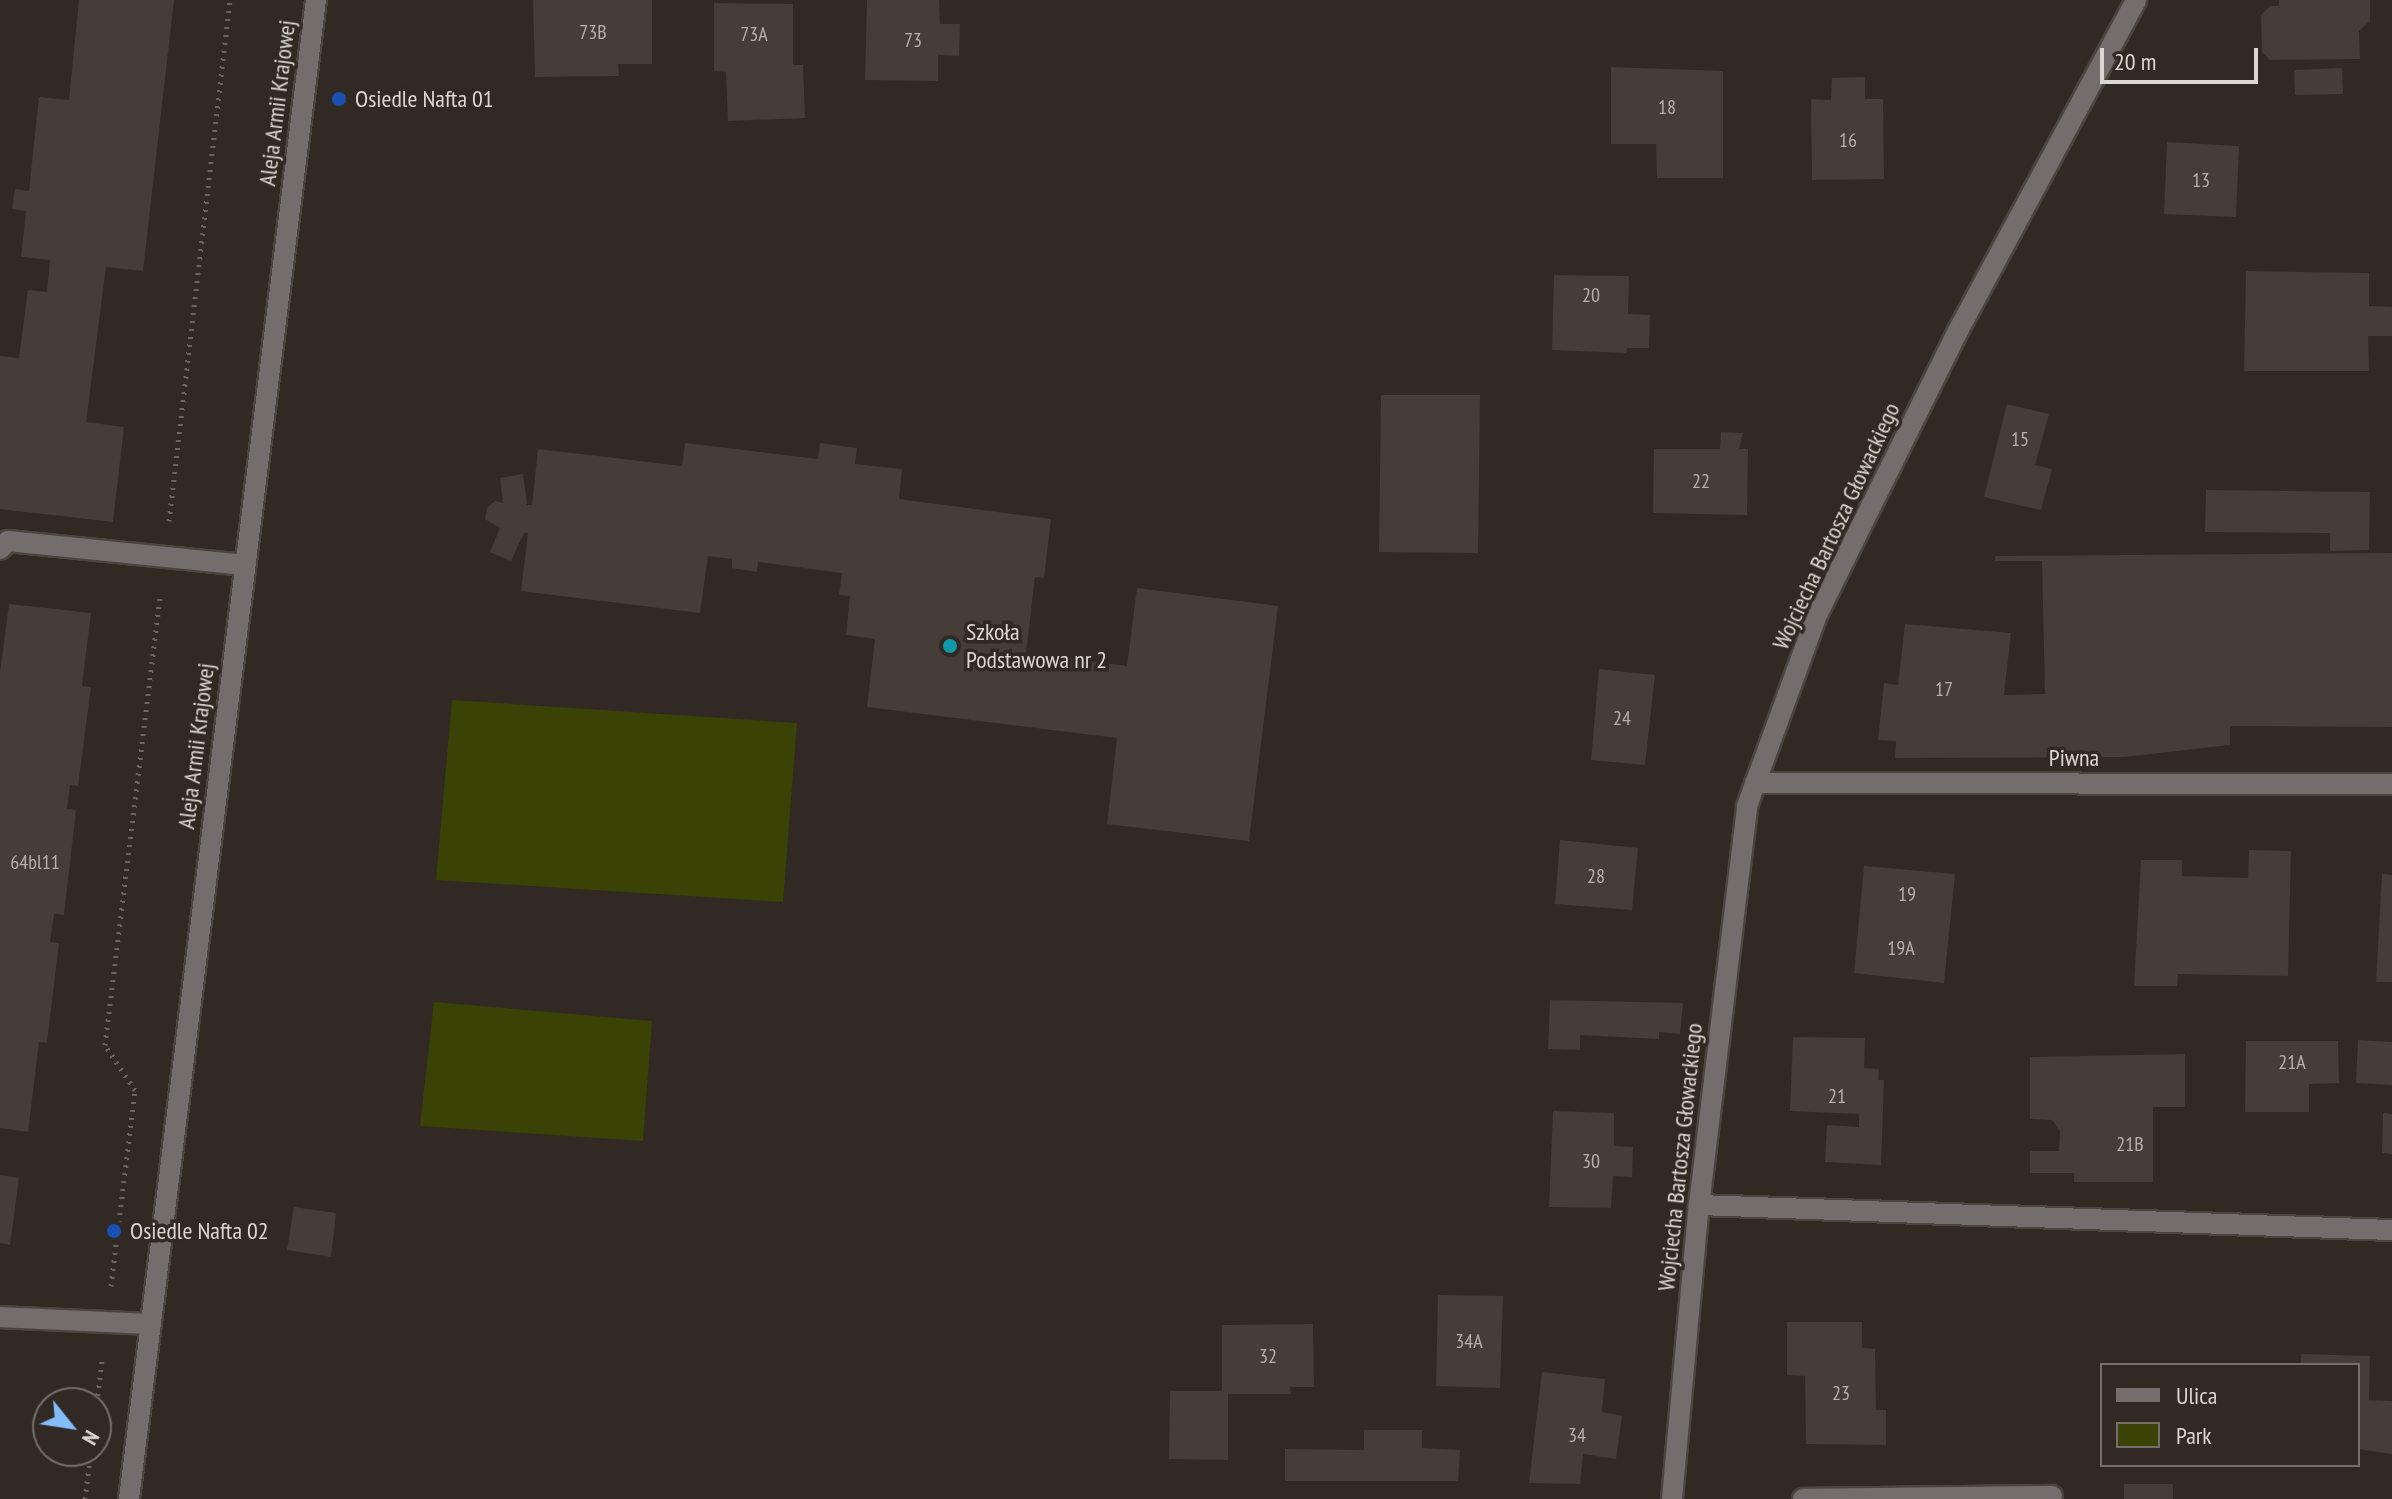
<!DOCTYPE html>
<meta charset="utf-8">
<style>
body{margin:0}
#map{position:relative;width:2392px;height:1499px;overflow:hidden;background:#302924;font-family:"PT Sans Narrow",sans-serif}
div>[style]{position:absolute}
.green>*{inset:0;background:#3a4206}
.building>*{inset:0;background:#453d38}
.path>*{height:5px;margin-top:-2.5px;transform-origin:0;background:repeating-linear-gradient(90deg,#6b6561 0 2px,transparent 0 8px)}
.roads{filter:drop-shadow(2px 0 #4b4540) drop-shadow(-2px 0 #4b4540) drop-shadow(0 2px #4b4540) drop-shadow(0 -2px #4b4540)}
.minor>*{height:20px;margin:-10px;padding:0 10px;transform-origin:10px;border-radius:10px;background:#736e6d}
.dots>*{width:22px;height:22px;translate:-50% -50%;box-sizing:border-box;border:4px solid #302924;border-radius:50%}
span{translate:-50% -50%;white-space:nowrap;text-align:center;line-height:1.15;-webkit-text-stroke:7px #302924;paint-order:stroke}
.number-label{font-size:20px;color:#b6b0ac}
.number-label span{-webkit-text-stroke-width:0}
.poi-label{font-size:24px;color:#dbd7d3}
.left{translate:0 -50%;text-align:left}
.street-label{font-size:24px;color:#dbd7d3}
.legend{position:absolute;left:2100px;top:1363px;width:260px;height:104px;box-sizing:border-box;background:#302924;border:2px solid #746f6a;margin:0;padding:10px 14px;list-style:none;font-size:24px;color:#dbd7d3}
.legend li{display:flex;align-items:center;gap:16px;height:40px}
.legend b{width:40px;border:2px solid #746f6a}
.north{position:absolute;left:32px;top:1387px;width:80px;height:80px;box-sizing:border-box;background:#302924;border:2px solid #746f6a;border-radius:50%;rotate:120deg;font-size:22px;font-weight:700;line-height:32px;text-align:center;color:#dbd7d3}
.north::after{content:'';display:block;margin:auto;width:28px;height:36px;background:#83bcfb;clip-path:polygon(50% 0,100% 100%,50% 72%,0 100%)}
.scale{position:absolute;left:2100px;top:48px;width:158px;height:36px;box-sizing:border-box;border:4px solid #dbd7d3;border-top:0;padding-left:10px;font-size:24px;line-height:28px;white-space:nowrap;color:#dbd7d3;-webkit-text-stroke:6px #302924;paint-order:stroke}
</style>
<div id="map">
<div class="green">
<div style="clip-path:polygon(452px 700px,797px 723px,783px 902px,436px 880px)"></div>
<div style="clip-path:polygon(434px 1002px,652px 1021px,643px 1141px,420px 1126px)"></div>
</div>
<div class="building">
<div style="clip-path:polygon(79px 0,174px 0,143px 271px,106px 267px,86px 422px,124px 427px,113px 522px,0 509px,0 356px,19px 358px,28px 290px,47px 292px,50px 260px,21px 257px,26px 211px,12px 209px,15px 189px,29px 191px,39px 97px,69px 100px)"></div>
<div style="clip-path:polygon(533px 0,652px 0,652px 64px,618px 64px,619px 76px,535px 77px)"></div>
<div style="clip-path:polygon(867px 0,939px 0,940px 24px,960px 24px,959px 56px,938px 55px,938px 81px,865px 80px)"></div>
<div style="clip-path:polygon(2279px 0,2370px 0,2370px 21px,2359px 31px,2360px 59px,2270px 60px,2262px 52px,2261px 15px,2270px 6px,2279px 6px)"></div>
<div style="clip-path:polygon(714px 3px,793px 4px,793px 65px,803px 65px,805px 118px,728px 121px,726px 72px,714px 71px)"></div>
<div style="clip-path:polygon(1611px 67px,1723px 71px,1723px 178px,1657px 178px,1656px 144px,1611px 144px)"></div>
<div style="clip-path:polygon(2342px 68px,2343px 94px,2295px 95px,2294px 70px)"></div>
<div style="clip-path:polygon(1865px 77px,1865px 99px,1883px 99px,1884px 179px,1812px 180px,1811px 99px,1831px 100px,1832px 78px)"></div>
<div style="clip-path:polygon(2167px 142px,2239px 146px,2236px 217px,2164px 214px)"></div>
<div style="clip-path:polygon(2246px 271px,2369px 273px,2369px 306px,2392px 307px,2392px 336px,2368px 336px,2369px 371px,2244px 371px)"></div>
<div style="clip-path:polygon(1554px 275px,1629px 276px,1628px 314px,1650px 315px,1649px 348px,1627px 348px,1626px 353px,1552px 350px)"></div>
<div style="clip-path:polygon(1381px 395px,1480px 395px,1478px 553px,1379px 552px)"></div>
<div style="clip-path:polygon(2007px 404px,2049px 414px,2035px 465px,2052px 469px,2041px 510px,1984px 497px)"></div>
<div style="clip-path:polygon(1721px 432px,1743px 433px,1739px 449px,1748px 449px,1747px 515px,1653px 513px,1654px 449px,1720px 449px)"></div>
<div style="clip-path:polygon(685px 443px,818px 459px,820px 443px,857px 448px,855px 464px,902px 469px,899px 499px,1051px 519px,1044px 578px,1035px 577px,1026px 653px,1127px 666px,1137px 588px,1278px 606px,1249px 841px,1107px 824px,1117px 738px,867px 707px,875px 639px,846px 635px,850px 596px,839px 595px,842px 573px,758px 562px,757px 572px,732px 568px,732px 559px,708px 556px,700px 613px,521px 591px,528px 533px,524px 533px,511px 561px,490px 552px,500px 528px,485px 519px,487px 508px,495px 501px,503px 503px,500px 478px,523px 474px,527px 505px,532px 505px,538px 449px,682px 466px)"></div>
<div style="clip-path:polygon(2206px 490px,2370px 492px,2369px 550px,2330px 551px,2330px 533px,2205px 532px)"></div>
<div style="clip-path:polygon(2392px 553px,2392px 727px,2230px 726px,2230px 745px,2124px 757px,1895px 758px,1896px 741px,1878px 740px,1884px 683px,1898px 685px,1905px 624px,2011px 633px,2004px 695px,2045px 694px,2042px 561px,1995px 561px,1995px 556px)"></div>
<div style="clip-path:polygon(9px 604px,91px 613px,82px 686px,91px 687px,78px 786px,70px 785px,67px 809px,76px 810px,64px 915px,54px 914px,50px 942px,59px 943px,47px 1043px,39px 1042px,28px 1132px,0 1128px,0 673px)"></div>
<div style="clip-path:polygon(1599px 669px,1655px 675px,1645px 765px,1591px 760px)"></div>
<div style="clip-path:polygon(1560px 840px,1638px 848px,1632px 910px,1555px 904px)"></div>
<div style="clip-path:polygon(2249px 850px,2291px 851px,2288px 976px,2178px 974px,2177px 986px,2134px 986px,2141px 860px,2182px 860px,2182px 876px,2248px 878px)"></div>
<div style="clip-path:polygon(1864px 866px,1955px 874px,1944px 983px,1854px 973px)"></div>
<div style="clip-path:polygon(2382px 874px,2392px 875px,2392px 982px,2376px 982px)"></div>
<div style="clip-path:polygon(1550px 1000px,1683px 1003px,1680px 1034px,1659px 1032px,1659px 1039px,1580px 1035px,1580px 1050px,1548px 1049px)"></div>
<div style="clip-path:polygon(1793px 1037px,1865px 1038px,1864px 1068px,1879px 1069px,1878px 1080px,1884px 1080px,1881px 1165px,1825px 1162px,1827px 1125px,1859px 1127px,1859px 1114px,1790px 1111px)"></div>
<div style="clip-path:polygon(2358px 1040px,2392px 1042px,2392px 1085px,2356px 1083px)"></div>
<div style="clip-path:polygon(2246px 1041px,2338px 1041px,2339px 1083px,2309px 1084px,2309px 1112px,2245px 1112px)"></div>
<div style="clip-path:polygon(2185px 1054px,2185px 1107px,2153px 1107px,2153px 1182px,2074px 1182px,2074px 1173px,2030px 1173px,2030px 1151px,2059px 1151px,2060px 1131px,2052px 1120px,2030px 1119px,2030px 1057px)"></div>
<div style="clip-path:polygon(1553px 1111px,1614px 1113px,1614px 1146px,1633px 1147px,1632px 1177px,1613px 1176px,1611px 1208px,1549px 1207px)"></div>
<div style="clip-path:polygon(2383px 1113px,2392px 1114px,2392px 1154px,2382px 1153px)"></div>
<div style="clip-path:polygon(0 1175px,19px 1178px,10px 1245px,0 1243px)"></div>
<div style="clip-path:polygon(294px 1207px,336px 1213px,331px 1257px,287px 1250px)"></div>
<div style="clip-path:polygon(1438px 1295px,1503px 1296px,1500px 1388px,1436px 1386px)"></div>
<div style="clip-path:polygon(1787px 1322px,1862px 1322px,1862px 1348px,1875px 1349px,1876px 1410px,1886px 1410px,1886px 1445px,1806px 1444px,1805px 1376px,1787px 1375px)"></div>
<div style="clip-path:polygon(1313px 1324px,1314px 1387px,1290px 1387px,1291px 1394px,1228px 1394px,1228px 1460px,1169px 1459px,1170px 1391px,1222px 1391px,1222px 1325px)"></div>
<div style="clip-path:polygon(2301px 1354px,2370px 1356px,2369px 1400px,2392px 1401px,2392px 1454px,2358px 1449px,2358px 1365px,2301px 1365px)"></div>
<div style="clip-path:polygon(1542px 1372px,1605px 1379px,1602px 1412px,1622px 1416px,1616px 1459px,1583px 1454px,1580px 1484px,1529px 1483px)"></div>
<div style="clip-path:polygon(1364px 1430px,1422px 1430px,1422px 1448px,1460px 1450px,1458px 1481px,1285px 1481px,1285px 1449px,1364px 1450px)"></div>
<div style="clip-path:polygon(2124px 1484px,2173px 1484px,2173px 1499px,2124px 1499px)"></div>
</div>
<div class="path">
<div style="left:169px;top:521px;width:525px;rotate:-83.32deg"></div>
<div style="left:111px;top:1286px;width:197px;rotate:-83deg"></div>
<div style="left:135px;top:1090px;width:54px;rotate:-123.7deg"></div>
<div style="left:105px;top:1045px;width:453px;rotate:-83deg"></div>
<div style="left:96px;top:1411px;width:51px;rotate:-83.3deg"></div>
<div style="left:85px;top:1499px;width:48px;rotate:-82.9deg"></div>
</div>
<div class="roads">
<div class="minor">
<div style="left:0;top:549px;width:11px;rotate:-45deg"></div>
<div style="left:8px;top:541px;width:238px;rotate:5.8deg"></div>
<div style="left:1755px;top:783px;width:637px;rotate:0.09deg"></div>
<div style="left:1699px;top:1205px;width:693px;rotate:2.07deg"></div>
<div style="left:0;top:1317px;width:151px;rotate:2.7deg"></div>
<div style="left:129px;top:1499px;width:1511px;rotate:-82.89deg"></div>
<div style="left:1672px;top:1499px;width:295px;rotate:-84.8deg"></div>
<div style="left:1699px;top:1205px;width:402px;rotate:-83.1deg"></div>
<div style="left:1747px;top:806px;width:201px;rotate:-69.9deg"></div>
<div style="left:1816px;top:617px;width:319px;rotate:-63.6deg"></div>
<div style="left:1958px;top:331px;width:376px;rotate:-61.7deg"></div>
<div style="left:1803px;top:1499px;width:249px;rotate:-0.7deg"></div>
</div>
</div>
<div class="dots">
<div style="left:339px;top:99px;background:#1a4fb4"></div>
<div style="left:950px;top:646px;background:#0f9aa8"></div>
<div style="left:114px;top:1231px;background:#1a4fb4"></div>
</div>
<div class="number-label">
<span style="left:593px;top:32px">73B</span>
<span style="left:754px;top:34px">73A</span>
<span style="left:913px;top:40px">73</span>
<span style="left:1667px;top:107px">18</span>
<span style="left:1848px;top:140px">16</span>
<span style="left:2201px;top:180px">13</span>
<span style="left:1591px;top:295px">20</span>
<span style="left:2020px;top:439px">15</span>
<span style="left:1701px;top:481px">22</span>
<span style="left:1944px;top:689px">17</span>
<span style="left:1622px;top:718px">24</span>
<span style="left:35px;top:862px">64bl11</span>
<span style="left:1596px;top:876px">28</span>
<span style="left:1907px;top:894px">19</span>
<span style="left:1901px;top:948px">19A</span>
<span style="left:2292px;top:1062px">21A</span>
<span style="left:1837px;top:1096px">21</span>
<span style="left:2130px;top:1144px">21B</span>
<span style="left:1591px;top:1161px">30</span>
<span style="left:1469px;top:1341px">34A</span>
<span style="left:1268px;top:1356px">32</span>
<span style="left:1841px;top:1393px">23</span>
<span style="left:1577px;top:1435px">34</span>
</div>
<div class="poi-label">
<span class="left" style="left:355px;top:99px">Osiedle Nafta 01</span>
<span class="left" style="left:966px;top:646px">Szkoła<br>Podstawowa nr 2</span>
<span class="left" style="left:130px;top:1231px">Osiedle Nafta 02</span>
</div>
<div class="street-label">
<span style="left:277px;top:103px;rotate:-83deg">Aleja Armii Krajowej</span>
<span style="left:1836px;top:526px;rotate:-65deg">Wojciecha Bartosza Głowackiego</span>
<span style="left:196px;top:746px;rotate:-83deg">Aleja Armii Krajowej</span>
<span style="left:2074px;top:758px">Piwna</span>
<span style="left:1680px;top:1157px;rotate:-84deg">Wojciecha Bartosza Głowackiego</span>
</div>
<ul class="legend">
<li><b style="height:10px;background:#736e6d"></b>Ulica</li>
<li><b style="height:22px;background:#3a4206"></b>Park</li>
</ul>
<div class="north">N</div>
<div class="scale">20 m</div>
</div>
